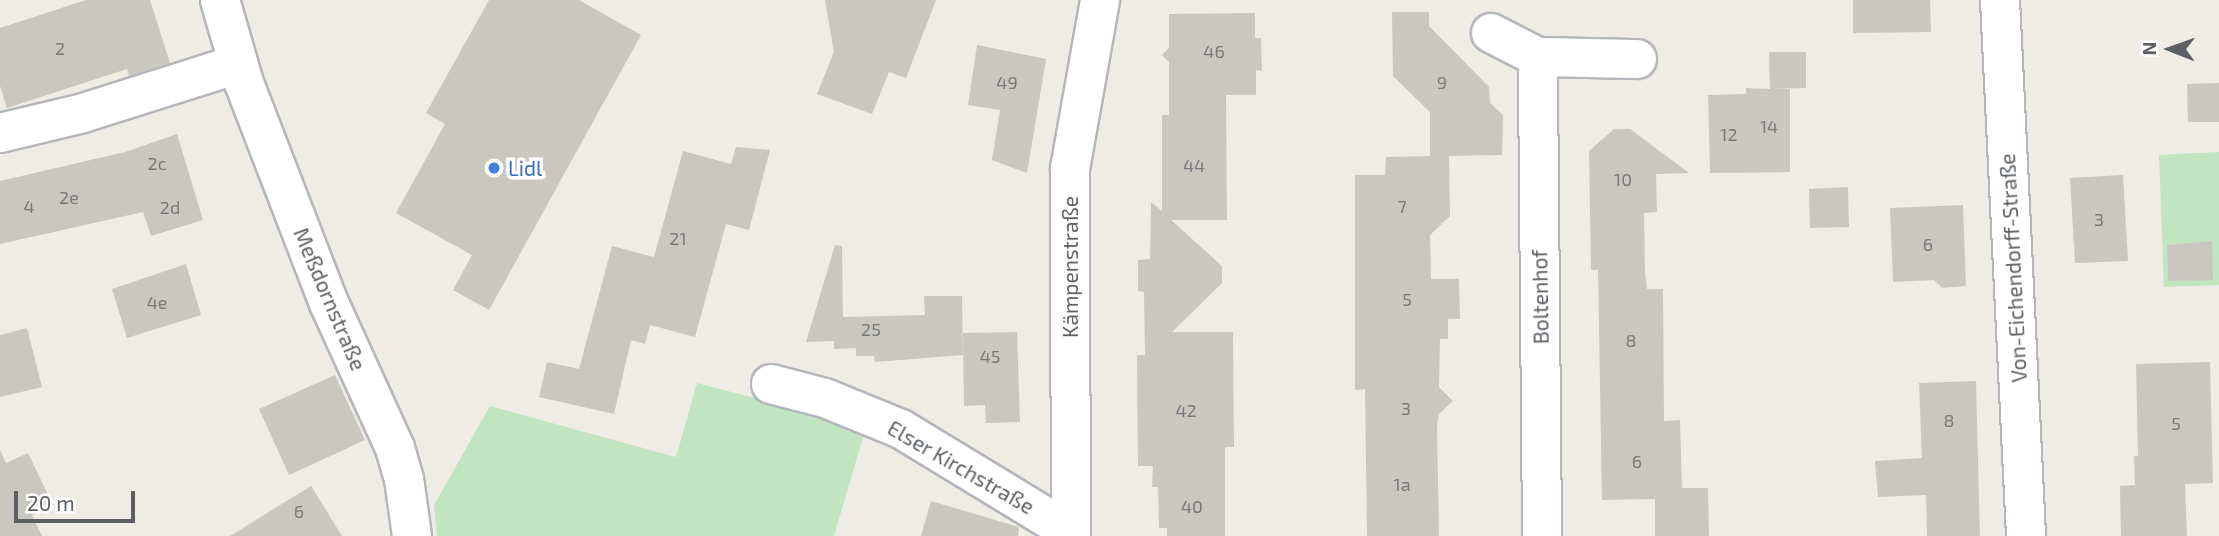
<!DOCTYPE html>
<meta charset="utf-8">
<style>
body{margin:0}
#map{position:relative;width:2219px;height:536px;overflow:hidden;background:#eeece4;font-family:"Exo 2",sans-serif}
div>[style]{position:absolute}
.green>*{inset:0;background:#c1e5c1}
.building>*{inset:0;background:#cac7c1}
.roads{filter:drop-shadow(2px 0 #b4b6bb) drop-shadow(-2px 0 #b4b6bb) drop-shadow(0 2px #b4b6bb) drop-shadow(0 -2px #b4b6bb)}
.minor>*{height:38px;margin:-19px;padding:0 19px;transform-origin:19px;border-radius:19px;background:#fff}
.dots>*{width:19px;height:19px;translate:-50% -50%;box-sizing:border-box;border:4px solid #fff;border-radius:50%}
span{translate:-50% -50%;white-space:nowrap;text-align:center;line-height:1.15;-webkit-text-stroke:7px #fff;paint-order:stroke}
.number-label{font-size:18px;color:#787a7b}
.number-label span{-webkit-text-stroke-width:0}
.shop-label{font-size:21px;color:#366cbe}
.left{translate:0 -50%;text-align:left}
.street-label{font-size:21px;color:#5c6064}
.north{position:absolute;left:2135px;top:14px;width:70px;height:70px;-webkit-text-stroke:5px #fff;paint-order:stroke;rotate:271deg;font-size:19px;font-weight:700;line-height:28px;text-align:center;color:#5c6064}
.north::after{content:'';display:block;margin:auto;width:24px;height:32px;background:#5c6064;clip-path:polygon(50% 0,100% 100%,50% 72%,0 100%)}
.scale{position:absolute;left:14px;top:491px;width:121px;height:32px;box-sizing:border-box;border:4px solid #5c6064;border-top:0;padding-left:9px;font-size:21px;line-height:24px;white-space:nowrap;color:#5c6064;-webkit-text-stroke:5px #fff;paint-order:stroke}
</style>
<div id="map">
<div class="green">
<div style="clip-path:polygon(2219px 152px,2219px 285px,2164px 287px,2159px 155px)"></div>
<div style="clip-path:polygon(697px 383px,866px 427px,834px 536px,437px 536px,434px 505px,490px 406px,676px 457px)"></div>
</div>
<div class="building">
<div style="clip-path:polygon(86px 0,150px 0,170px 63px,129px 76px,127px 69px,7px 108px,0 86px,0 28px)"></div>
<div style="clip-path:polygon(489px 0,579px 0,641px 35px,489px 310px,453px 290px,472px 255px,396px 213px,445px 124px,426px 113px)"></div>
<div style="clip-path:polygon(825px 0,936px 0,906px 78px,889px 72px,872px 114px,817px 94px,834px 52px)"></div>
<div style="clip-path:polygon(1853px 0,1930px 0,1931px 32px,1853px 33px)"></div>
<div style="clip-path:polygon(1392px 12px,1429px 12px,1429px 26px,1489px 87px,1490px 103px,1503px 115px,1502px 155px,1449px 156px,1450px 216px,1430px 235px,1431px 279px,1459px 279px,1460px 319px,1448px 319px,1448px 339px,1440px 339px,1439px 387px,1453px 401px,1439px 414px,1437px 426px,1439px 536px,1367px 536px,1365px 389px,1355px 390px,1355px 175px,1385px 175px,1386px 157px,1430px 156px,1430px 112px,1393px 76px)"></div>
<div style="clip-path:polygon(1255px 13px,1255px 38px,1261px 38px,1262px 71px,1256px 70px,1256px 95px,1226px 95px,1227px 220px,1171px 220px,1222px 266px,1222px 283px,1172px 332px,1233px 332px,1234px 447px,1225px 447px,1225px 536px,1167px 536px,1167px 528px,1159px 528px,1158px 487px,1152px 487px,1153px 466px,1138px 466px,1137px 355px,1145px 355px,1144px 292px,1138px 291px,1138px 260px,1150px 259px,1151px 202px,1162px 211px,1162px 115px,1169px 115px,1169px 62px,1162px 55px,1169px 48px,1169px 14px)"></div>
<div style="clip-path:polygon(977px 45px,1046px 59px,1027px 173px,992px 160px,1000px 110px,968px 105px)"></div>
<div style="clip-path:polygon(1769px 52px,1806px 52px,1806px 88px,1773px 89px,1790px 89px,1790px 172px,1710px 173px,1708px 95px,1746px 94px,1746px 88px,1770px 89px)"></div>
<div style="clip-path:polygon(2219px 83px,2219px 122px,2188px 122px,2187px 84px)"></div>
<div style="clip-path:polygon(1614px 129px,1630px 129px,1689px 173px,1656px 174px,1657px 212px,1644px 213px,1645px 273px,1647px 289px,1663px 289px,1664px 421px,1680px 420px,1682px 488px,1708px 488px,1709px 536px,1655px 536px,1655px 499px,1602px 500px,1598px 270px,1591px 270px,1589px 151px)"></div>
<div style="clip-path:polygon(177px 134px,203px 220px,151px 236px,143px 212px,0 244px,0 181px,125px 152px)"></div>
<div style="clip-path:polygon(736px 147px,770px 150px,749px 230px,726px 224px,695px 337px,650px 325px,645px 344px,631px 340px,614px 414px,539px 397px,547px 362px,579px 369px,612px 246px,654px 257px,683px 151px,731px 164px)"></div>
<div style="clip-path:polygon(2123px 175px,2128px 261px,2075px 263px,2070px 178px)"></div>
<div style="clip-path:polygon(1848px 187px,1849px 227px,1810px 228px,1809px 189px)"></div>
<div style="clip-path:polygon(1963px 205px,1966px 286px,1942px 288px,1934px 280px,1893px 282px,1890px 208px)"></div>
<div style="clip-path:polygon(2212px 241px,2213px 280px,2168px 281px,2167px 245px)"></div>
<div style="clip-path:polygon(835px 245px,842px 246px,843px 317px,925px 315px,924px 296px,962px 296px,963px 355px,875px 362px,874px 356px,856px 356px,856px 348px,834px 349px,834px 341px,806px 342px)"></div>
<div style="clip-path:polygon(186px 264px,201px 315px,127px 338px,112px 289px)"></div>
<div style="clip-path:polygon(27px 328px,42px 387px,0 397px,0 335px)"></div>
<div style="clip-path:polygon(1017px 332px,1020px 422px,986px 423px,985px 405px,964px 406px,963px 333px)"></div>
<div style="clip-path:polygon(2210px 362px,2213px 483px,2185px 484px,2187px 536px,2121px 536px,2120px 486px,2135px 485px,2134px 456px,2138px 456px,2136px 364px)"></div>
<div style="clip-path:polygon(335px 375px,365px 440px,289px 475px,259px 409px)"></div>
<div style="clip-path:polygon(1976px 381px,1980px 536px,1927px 536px,1926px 495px,1878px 497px,1875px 461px,1922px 458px,1919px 383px)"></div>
<div style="clip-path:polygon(0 450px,6px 463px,28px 453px,53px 505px,32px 515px,42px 536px,0 536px)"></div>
<div style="clip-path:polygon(311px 486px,342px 536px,230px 536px)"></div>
<div style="clip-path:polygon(931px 501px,1019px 527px,1018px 536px,921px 536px)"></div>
</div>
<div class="roads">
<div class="minor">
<div style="left:220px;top:0;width:86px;rotate:73.9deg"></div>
<div style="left:244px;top:83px;width:234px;rotate:68.9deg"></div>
<div style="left:328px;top:301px;width:162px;rotate:65.5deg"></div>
<div style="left:395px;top:448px;width:32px;rotate:74deg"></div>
<div style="left:404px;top:479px;width:58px;rotate:82deg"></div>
<div style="left:2000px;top:0;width:537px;rotate:87.22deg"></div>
<div style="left:1491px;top:33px;width:53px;rotate:27.1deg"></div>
<div style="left:0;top:133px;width:85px;rotate:-13.5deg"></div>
<div style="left:83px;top:113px;width:163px;rotate:-17.5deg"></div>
<div style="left:771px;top:384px;width:56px;rotate:14.5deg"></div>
<div style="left:825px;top:398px;width:82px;rotate:22.2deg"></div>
<div style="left:901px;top:429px;width:197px;rotate:31.3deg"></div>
<div style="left:1071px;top:536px;width:367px;rotate:-90.2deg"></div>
<div style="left:1070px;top:169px;width:172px;rotate:-79.9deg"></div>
<div style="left:1542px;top:536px;width:479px;rotate:-90.5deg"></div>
<div style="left:1538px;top:57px;width:99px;rotate:1.2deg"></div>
</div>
</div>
<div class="dots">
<div style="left:494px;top:168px;background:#3f7fe0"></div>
</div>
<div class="number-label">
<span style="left:60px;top:48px">2</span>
<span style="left:1214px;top:51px">46</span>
<span style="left:1007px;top:82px">49</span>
<span style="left:1442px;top:82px">9</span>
<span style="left:1769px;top:126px">14</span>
<span style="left:1729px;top:134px">12</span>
<span style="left:157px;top:163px">2c</span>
<span style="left:1194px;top:165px">44</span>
<span style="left:1623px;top:179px">10</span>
<span style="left:69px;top:197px">2e</span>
<span style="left:29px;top:206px">4</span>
<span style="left:1402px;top:206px">7</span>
<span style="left:170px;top:207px">2d</span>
<span style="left:2099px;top:219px">3</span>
<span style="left:678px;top:238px">21</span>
<span style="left:1928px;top:244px">6</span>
<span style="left:1407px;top:299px">5</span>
<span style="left:157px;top:302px">4e</span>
<span style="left:871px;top:329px">25</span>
<span style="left:1631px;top:340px">8</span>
<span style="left:990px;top:356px">45</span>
<span style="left:1406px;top:408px">3</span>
<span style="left:1186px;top:410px">42</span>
<span style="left:1949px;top:420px">8</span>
<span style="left:2176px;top:423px">5</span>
<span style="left:1637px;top:461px">6</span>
<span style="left:1402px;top:484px">1a</span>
<span style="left:1192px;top:506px">40</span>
<span style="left:299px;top:511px">6</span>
</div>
<div class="shop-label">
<span class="left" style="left:508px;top:168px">Lidl</span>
</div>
<div class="street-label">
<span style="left:1070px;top:267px;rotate:-90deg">Kämpenstraße</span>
<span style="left:2013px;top:268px;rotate:-93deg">Von-Eichendorff-Straße</span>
<span style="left:1540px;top:297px;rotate:-91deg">Boltenhof</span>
<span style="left:330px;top:299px;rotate:67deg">Meßdornstraße</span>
<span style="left:961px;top:467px;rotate:30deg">Elser Kirchstraße</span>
</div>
<div class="north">N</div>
<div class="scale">20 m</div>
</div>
